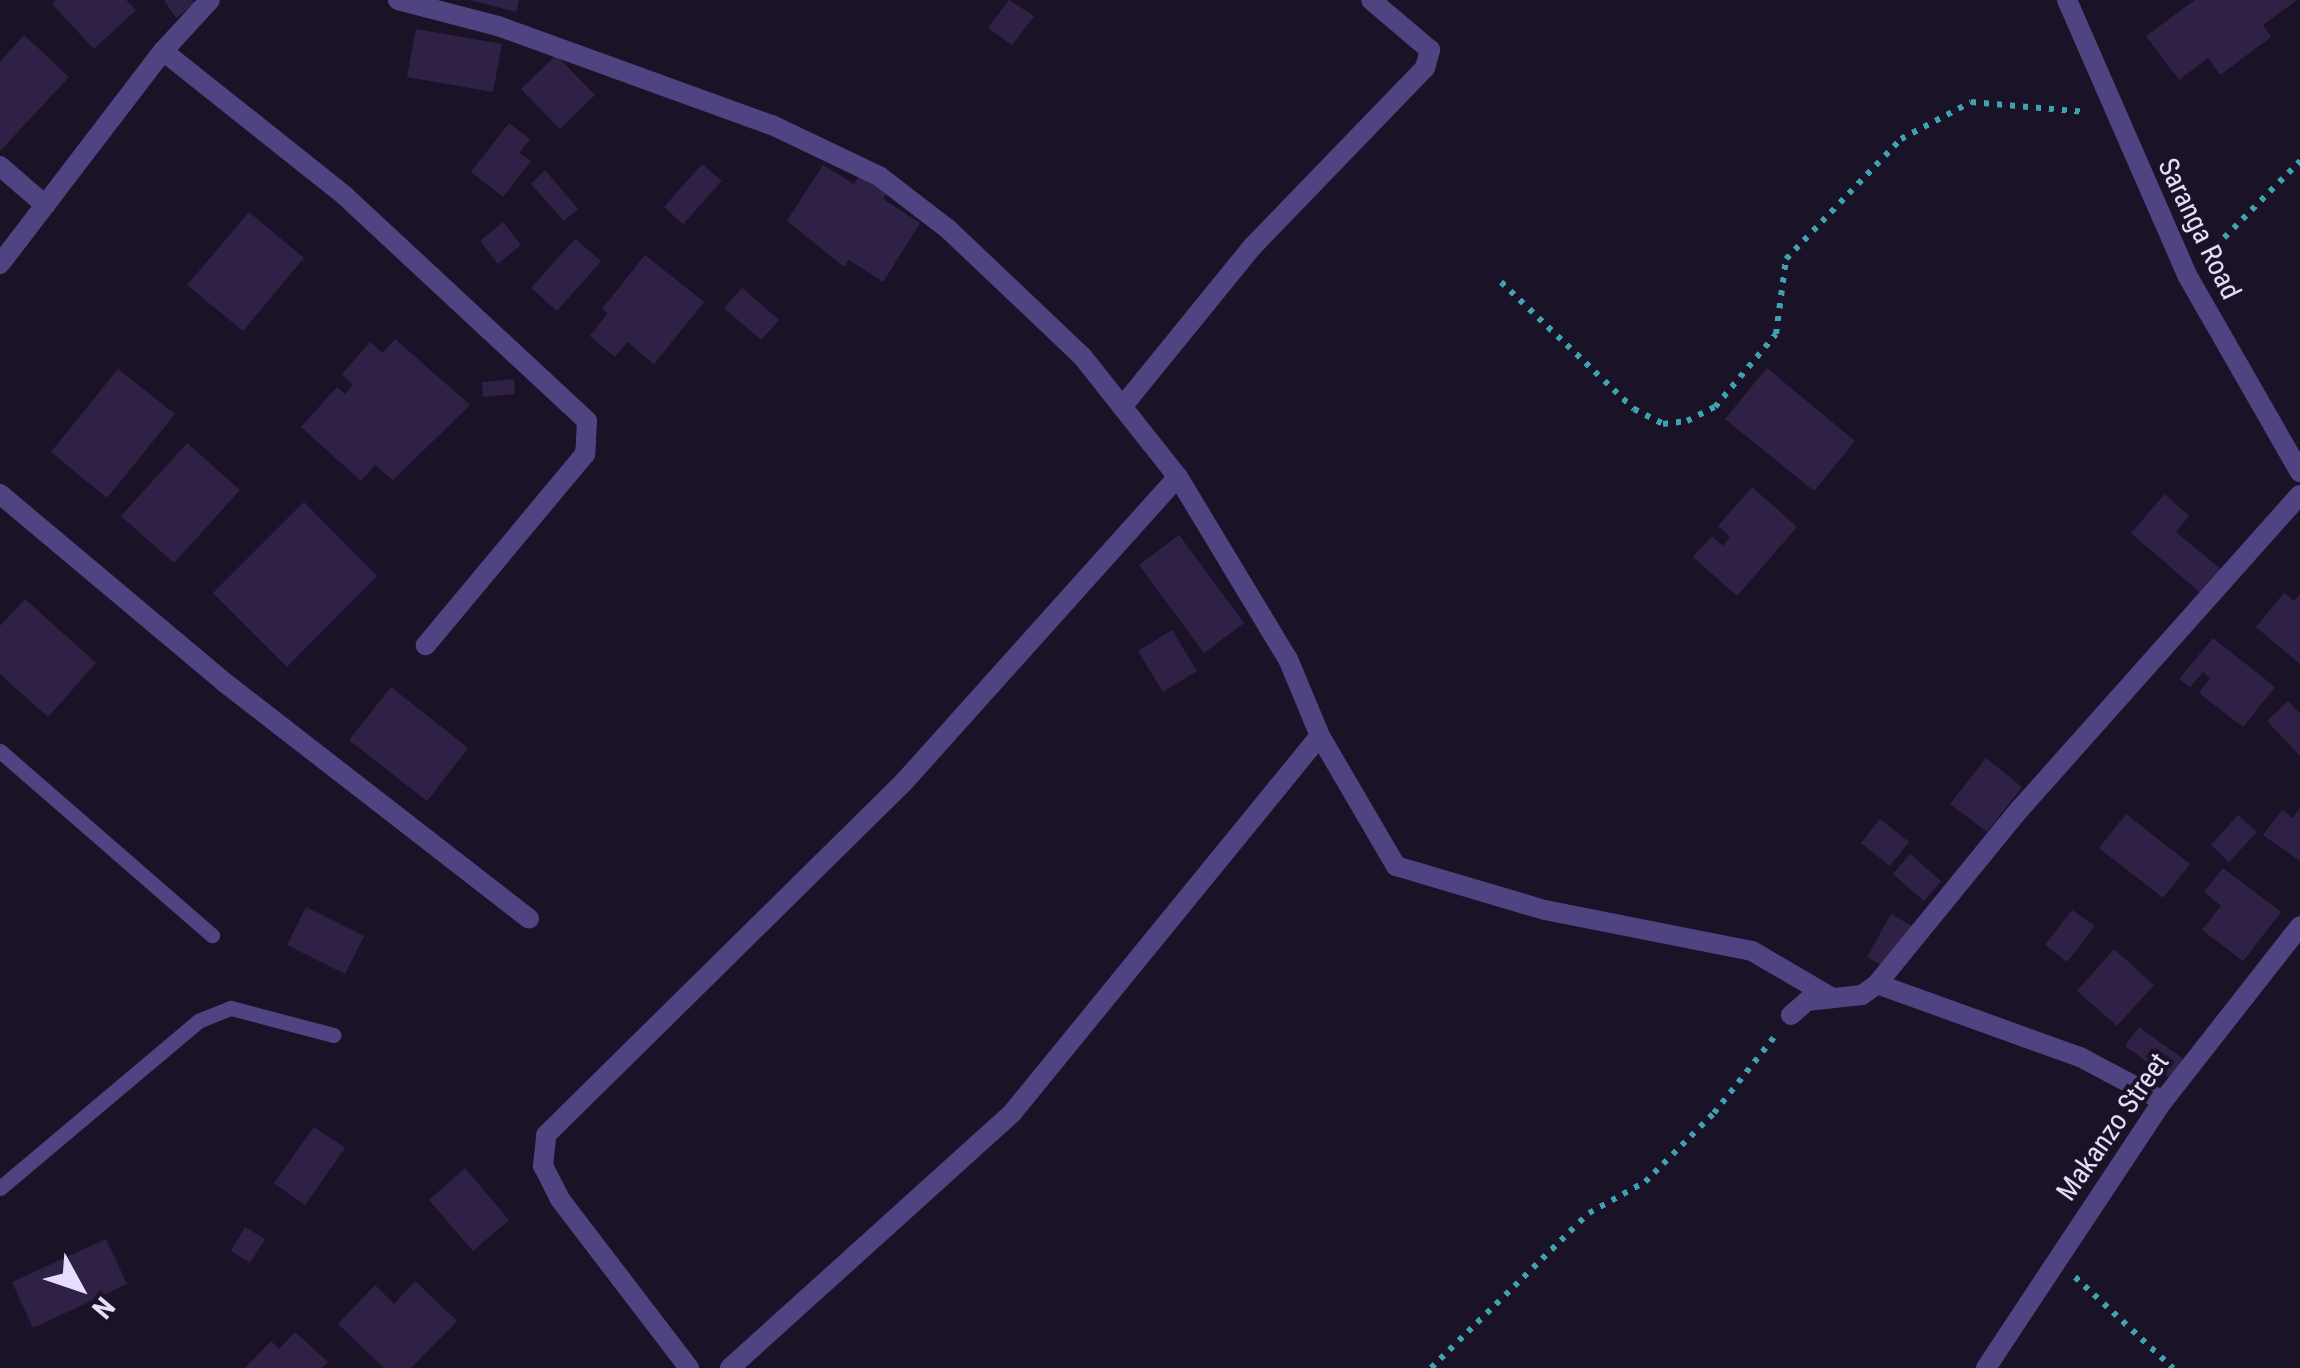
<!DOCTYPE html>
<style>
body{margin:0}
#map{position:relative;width:2300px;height:1368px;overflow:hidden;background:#1a1327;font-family:"Roboto Condensed",sans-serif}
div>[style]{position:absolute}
.building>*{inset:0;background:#2f2146}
.path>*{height:6px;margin-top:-3px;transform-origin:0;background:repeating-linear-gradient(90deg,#3ea3af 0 5px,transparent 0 13px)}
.service>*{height:15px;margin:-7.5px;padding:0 7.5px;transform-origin:7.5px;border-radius:7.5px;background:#504381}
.minor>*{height:20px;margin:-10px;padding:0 10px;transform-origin:10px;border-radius:10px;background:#504381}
span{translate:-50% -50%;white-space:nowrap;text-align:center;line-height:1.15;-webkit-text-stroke:8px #1a1327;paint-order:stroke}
.street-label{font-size:28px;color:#e5ddfb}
.north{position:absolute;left:30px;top:1238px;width:100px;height:100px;-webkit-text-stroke:8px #1a1327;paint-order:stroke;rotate:130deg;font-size:28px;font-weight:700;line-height:40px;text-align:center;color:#e5ddfb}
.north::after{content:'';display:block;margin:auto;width:35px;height:45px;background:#e5ddfb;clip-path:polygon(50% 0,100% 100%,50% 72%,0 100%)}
</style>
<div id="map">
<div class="building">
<div style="clip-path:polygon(56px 0,126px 0,136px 10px,94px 49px,52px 4px)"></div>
<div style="clip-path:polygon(164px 0,192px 0,195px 4px,176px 18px)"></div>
<div style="clip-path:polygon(470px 0,519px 0,516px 12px)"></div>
<div style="clip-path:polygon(1009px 0,1034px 16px,1012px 45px,988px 28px)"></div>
<div style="clip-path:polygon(2195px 0,2297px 0,2263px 25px,2271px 37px,2220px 75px,2208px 58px,2179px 80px,2146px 36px)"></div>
<div style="clip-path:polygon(416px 29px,502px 44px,493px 92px,407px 77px)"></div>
<div style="clip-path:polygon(24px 35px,69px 77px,0 151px,0 62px)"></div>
<div style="clip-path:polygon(556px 55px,595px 95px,560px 129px,521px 89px)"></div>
<div style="clip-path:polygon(509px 123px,530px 139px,519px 153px,531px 161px,503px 197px,471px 172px)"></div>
<div style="clip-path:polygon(702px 164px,722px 181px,683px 224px,664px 207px)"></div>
<div style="clip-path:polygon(823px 165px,854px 184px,862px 171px,889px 188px,883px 199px,920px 223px,883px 282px,849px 260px,844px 267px,787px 221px)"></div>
<div style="clip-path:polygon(545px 170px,578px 209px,564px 221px,531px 184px)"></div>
<div style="clip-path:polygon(249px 212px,304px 258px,243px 331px,187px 285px)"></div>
<div style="clip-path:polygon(503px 222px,521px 245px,498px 264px,480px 241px)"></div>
<div style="clip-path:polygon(575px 239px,601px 261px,557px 311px,531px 288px)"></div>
<div style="clip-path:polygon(645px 255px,704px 302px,654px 364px,627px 342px,615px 357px,590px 336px,608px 313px,602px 309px)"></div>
<div style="clip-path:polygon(742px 288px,779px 320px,761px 340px,724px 308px)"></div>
<div style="clip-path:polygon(395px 339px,470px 405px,393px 480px,375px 465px,361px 481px,301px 427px,337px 387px,345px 394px,353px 385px,342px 374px,370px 342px,383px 353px)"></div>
<div style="clip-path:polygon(1767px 368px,1855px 441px,1814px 491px,1725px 419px)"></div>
<div style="clip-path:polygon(118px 369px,175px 414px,107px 498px,51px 452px)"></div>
<div style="clip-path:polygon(514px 379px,515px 394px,483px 397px,482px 382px)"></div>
<div style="clip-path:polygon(187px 443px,240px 490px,174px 563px,121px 516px)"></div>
<div style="clip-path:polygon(1752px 487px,1797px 527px,1737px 596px,1693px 557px,1712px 536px,1723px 546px,1730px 537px,1718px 526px)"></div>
<div style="clip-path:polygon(2165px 494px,2189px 516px,2176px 532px,2223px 571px,2203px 595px,2131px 533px)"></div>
<div style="clip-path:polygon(304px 502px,377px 576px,287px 667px,213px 593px)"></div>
<div style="clip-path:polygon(1179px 535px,1244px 623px,1204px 653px,1139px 565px)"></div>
<div style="clip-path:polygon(2284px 593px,2294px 601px,2300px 594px,2300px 664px,2256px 627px)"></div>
<div style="clip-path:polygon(25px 599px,96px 663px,48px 717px,0 674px,0 626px)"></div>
<div style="clip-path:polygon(1172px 630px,1197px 671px,1163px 692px,1138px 651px)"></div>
<div style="clip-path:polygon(2213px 638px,2275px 687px,2243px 727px,2199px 693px,2210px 678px,2203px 672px,2190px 687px,2179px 679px)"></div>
<div style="clip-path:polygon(391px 687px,468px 748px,427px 801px,349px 740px)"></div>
<div style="clip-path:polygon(2288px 701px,2300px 714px,2300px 756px,2267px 721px)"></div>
<div style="clip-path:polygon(1986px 758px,2022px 787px,1987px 832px,1950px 804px)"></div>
<div style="clip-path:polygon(2300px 808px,2300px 861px,2263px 835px,2282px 810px,2293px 818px)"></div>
<div style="clip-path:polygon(2126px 814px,2190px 864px,2163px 898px,2099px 848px)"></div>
<div style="clip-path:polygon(2238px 815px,2257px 832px,2229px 862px,2211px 845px)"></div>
<div style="clip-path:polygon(1880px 819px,1909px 842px,1890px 866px,1861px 843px)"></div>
<div style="clip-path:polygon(1910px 854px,1941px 881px,1924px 901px,1893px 874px)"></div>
<div style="clip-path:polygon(2223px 868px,2281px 912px,2243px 961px,2202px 930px,2221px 906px,2204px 892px)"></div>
<div style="clip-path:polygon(306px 907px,364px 936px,345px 974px,287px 945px)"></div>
<div style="clip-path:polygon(2072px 910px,2095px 926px,2067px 962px,2045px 945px)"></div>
<div style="clip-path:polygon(1891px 914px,1912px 926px,1888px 969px,1867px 957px)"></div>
<div style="clip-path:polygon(2114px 949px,2154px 985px,2117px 1026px,2077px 991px)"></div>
<div style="clip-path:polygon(2139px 1027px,2189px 1063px,2175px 1082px,2125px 1046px)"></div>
<div style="clip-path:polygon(314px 1127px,345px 1148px,305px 1205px,274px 1183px)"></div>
<div style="clip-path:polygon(465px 1168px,509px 1220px,473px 1251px,429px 1200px)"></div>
<div style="clip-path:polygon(245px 1227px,265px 1239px,250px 1263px,231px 1251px)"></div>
<div style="clip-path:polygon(106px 1239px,127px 1284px,33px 1328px,12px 1282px)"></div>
<div style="clip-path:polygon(415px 1281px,457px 1321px,411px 1368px,384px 1368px,338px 1324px,375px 1285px,394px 1304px)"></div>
<div style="clip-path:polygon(295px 1332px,328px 1362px,322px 1368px,245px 1368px,271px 1341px,279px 1349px)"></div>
</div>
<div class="path">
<div style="left:2206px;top:256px;width:134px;rotate:-45.3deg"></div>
<div style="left:1501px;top:282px;width:184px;rotate:43.7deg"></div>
<div style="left:1634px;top:409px;width:33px;rotate:27deg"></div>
<div style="left:1663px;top:424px;width:24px;rotate:-7deg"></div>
<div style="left:1687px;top:421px;width:31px;rotate:-27deg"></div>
<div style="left:1715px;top:407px;width:95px;rotate:-50.1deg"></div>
<div style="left:1776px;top:334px;width:76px;rotate:-82.4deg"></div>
<div style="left:1786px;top:259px;width:166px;rotate:-46.2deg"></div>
<div style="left:1901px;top:139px;width:79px;rotate:-27.9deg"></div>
<div style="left:1971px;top:102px;width:116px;rotate:4.9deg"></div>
<div style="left:2075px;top:1277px;width:134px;rotate:42.9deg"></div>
<div style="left:1431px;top:1368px;width:221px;rotate:-44.5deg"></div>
<div style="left:1589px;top:1213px;width:64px;rotate:-29deg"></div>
<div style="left:1645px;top:1182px;width:98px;rotate:-45deg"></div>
<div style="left:1714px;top:1113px;width:98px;rotate:-51.6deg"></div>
</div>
<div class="service">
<div style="left:0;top:751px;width:281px;rotate:41deg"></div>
<div style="left:0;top:1188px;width:259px;rotate:-40.1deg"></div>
<div style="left:198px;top:1021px;width:35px;rotate:-22deg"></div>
<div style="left:231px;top:1008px;width:106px;rotate:14.8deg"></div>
</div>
<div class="minor">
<div style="left:398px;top:0;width:103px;rotate:14.6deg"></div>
<div style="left:498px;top:26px;width:291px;rotate:19.9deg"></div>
<div style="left:772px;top:125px;width:119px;rotate:25.5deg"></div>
<div style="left:879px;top:176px;width:88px;rotate:37.6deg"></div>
<div style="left:949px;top:230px;width:183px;rotate:43.5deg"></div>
<div style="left:1082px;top:356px;width:154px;rotate:51.6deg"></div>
<div style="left:1178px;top:477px;width:213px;rotate:58.9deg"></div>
<div style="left:1288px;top:659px;width:83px;rotate:67.4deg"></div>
<div style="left:1320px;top:736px;width:151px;rotate:59.7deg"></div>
<div style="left:1396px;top:866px;width:155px;rotate:16.5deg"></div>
<div style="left:1545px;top:910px;width:211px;rotate:11.2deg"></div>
<div style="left:1752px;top:951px;width:89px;rotate:30.3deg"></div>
<div style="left:2067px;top:0;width:300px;rotate:66.4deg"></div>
<div style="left:2187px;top:275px;width:227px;rotate:60.2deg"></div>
<div style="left:163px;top:51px;width:233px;rotate:38.5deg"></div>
<div style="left:345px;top:196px;width:330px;rotate:42.9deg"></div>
<div style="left:587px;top:421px;width:33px;rotate:93deg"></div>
<div style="left:585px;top:454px;width:249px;rotate:129.8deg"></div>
<div style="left:0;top:166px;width:60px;rotate:40.9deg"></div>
<div style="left:0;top:264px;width:268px;rotate:-52.6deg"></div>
<div style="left:163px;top:51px;width:69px;rotate:-47.3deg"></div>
<div style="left:1122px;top:407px;width:208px;rotate:-50.9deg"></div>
<div style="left:1253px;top:246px;width:248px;rotate:-46deg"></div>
<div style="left:1425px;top:68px;width:19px;rotate:-74deg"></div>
<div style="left:1430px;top:50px;width:77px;rotate:-139.7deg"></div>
<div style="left:0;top:494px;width:292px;rotate:40deg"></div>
<div style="left:224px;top:682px;width:386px;rotate:37.8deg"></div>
<div style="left:1877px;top:984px;width:225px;rotate:-50.8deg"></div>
<div style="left:2019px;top:810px;width:422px;rotate:-48.3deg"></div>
<div style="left:1791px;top:1015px;width:21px;rotate:-41deg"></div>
<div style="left:1807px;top:1001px;width:55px;rotate:-6.2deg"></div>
<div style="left:1862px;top:995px;width:19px;rotate:-36deg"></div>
<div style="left:1877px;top:984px;width:216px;rotate:19.8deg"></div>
<div style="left:2080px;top:1057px;width:94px;rotate:27.9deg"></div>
<div style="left:689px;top:1368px;width:213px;rotate:-127.4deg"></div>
<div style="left:560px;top:1199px;width:37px;rotate:-117deg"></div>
<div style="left:543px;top:1166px;width:31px;rotate:-84deg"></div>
<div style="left:546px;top:1135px;width:501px;rotate:-44.6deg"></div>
<div style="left:903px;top:783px;width:411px;rotate:-48.1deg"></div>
<div style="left:730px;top:1368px;width:382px;rotate:-42.1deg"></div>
<div style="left:1013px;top:1112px;width:485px;rotate:-50.8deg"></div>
<div style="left:1986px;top:1368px;width:320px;rotate:-56.5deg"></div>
<div style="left:2163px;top:1101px;width:222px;rotate:-51.9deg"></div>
</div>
<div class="street-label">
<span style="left:2199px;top:229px;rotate:64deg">Saranga Road</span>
<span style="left:2113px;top:1127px;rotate:-55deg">Makanzo Street</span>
</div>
<div class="north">N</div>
</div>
